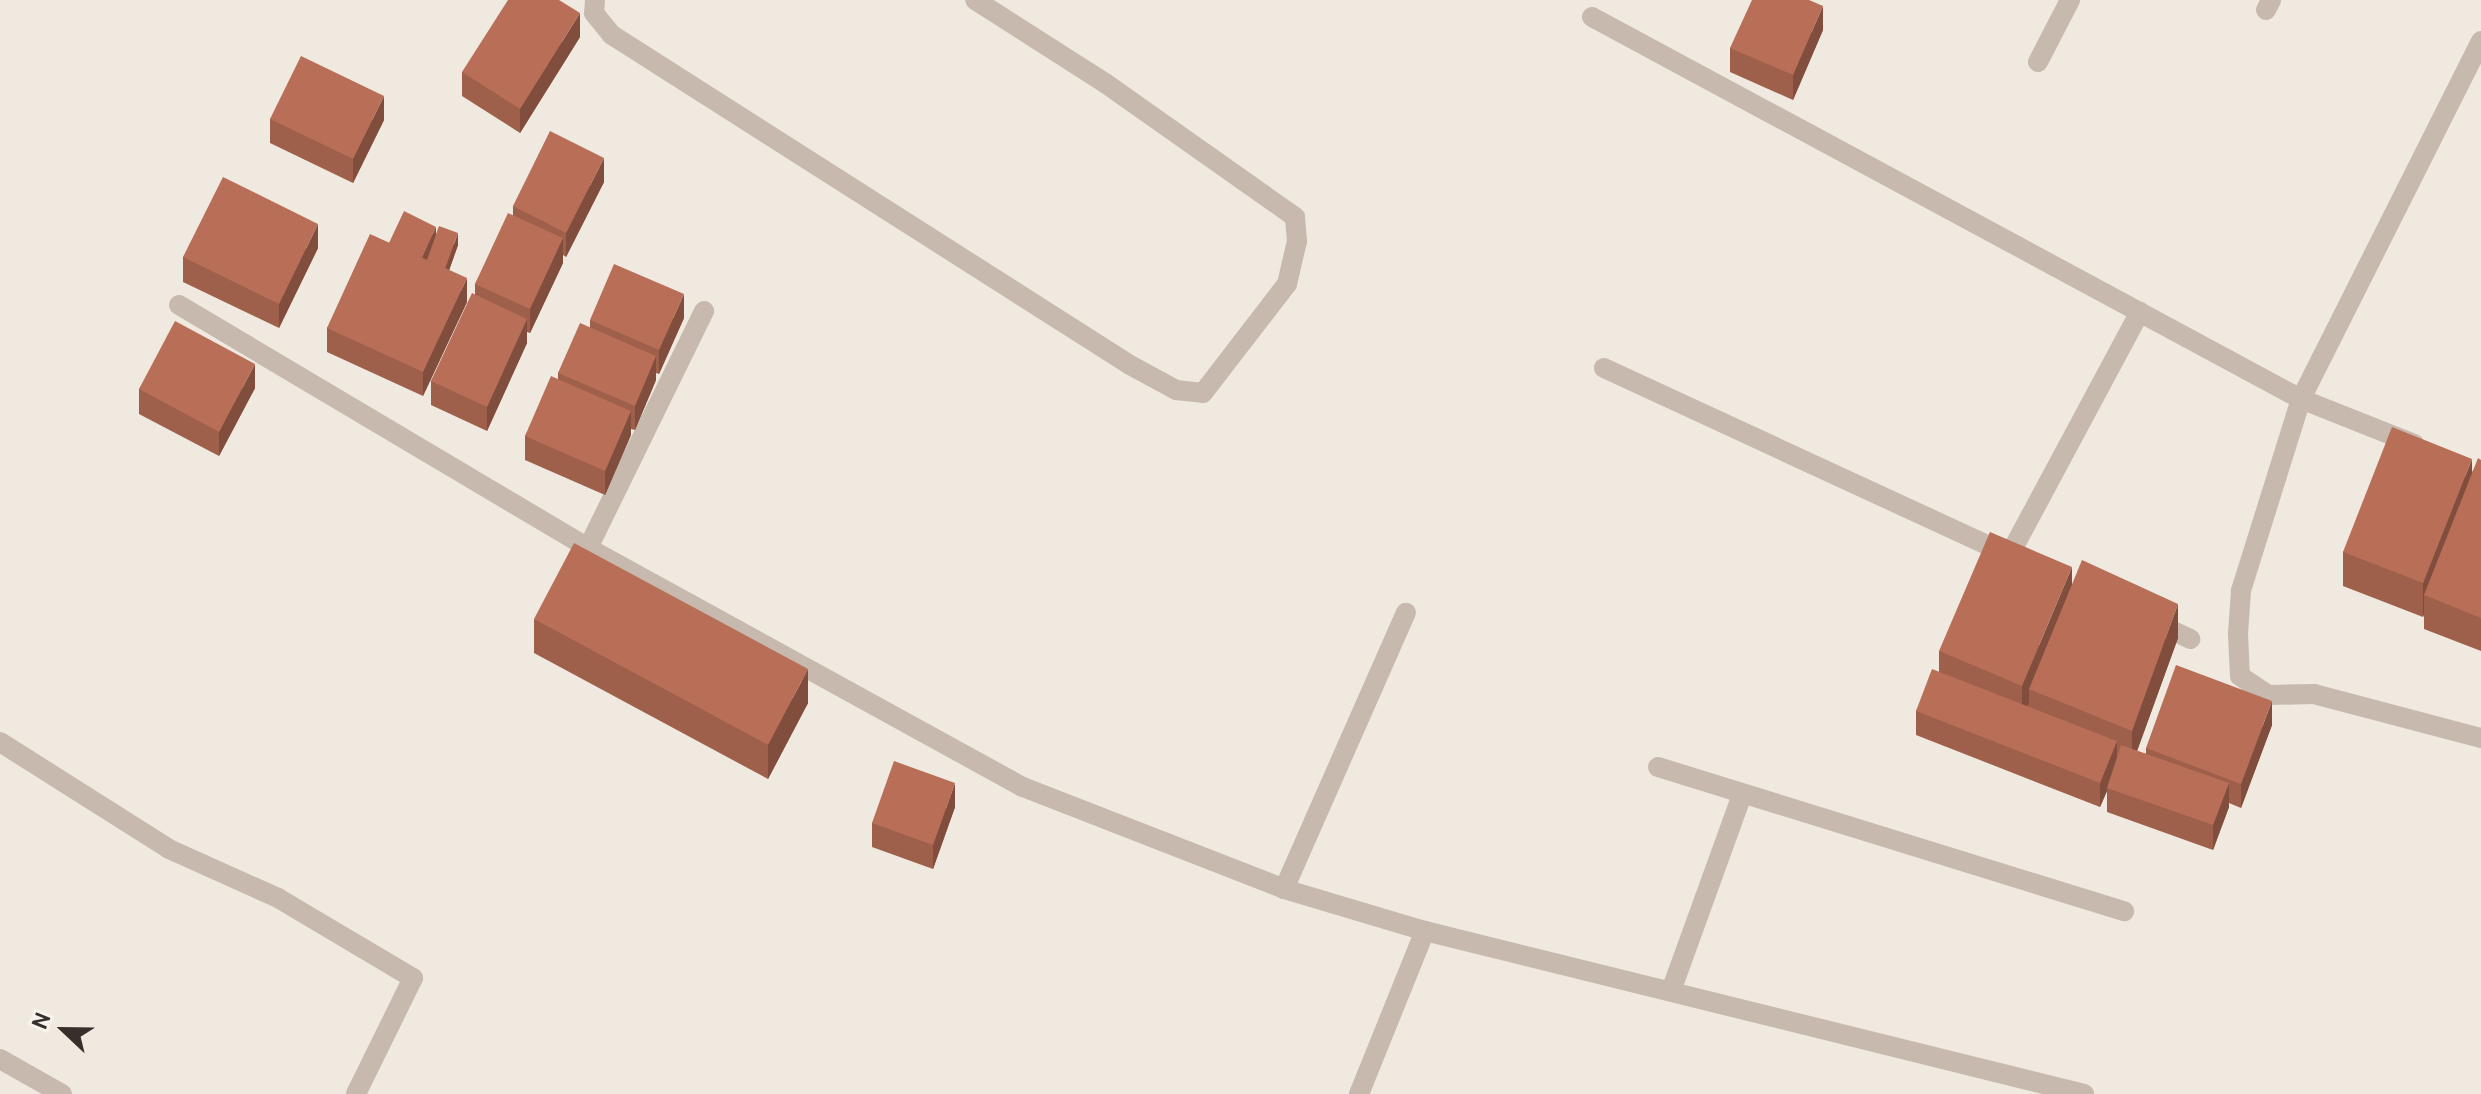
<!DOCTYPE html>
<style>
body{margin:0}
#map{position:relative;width:2481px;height:1094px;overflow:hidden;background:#f0e9e0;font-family:Cabin,sans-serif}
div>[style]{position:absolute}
.minor>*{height:20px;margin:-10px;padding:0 10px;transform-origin:10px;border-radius:10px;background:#c7b9ad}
.wall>*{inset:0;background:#9e5f4b}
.shaded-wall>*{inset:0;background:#814d3d}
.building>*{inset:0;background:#b86e57}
span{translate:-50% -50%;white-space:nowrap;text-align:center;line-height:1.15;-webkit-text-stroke:6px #f8f3ec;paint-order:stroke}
.north{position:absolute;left:24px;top:990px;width:80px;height:80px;-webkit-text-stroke:6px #f8f3ec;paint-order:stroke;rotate:292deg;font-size:22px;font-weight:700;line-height:32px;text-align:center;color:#372f2b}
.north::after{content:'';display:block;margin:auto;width:28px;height:36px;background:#372f2b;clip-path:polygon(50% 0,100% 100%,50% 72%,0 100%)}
</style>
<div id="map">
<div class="minor">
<div style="left:595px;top:0;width:13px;rotate:94deg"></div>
<div style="left:594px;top:13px;width:28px;rotate:51deg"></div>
<div style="left:612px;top:35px;width:614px;rotate:32.5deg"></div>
<div style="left:1130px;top:365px;width:52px;rotate:28.5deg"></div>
<div style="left:1176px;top:390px;width:27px;rotate:6deg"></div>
<div style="left:1203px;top:393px;width:138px;rotate:-52.4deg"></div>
<div style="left:1287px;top:284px;width:44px;rotate:-76.9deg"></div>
<div style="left:1297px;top:241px;width:24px;rotate:-95deg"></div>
<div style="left:1295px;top:217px;width:232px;rotate:-144.8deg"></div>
<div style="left:1105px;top:83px;width:154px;rotate:-147.4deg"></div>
<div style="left:2266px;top:10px;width:11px;rotate:-63deg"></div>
<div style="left:1592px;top:17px;width:805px;rotate:28.32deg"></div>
<div style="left:2301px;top:399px;width:122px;rotate:21.7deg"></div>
<div style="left:2481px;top:41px;width:401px;rotate:116.7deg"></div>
<div style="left:2301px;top:399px;width:201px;rotate:107.4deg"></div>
<div style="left:2241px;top:591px;width:43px;rotate:94deg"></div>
<div style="left:2238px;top:634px;width:42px;rotate:87.3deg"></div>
<div style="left:2240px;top:676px;width:34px;rotate:34deg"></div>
<div style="left:2268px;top:695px;width:46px;rotate:-1.2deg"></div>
<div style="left:2314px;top:694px;width:173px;rotate:14.8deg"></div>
<div style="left:2038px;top:62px;width:70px;rotate:-62.7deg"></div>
<div style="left:179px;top:305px;width:476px;rotate:30.7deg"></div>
<div style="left:588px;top:548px;width:496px;rotate:28.8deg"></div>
<div style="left:1023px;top:787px;width:280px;rotate:21.3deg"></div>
<div style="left:1284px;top:889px;width:147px;rotate:16.6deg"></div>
<div style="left:1425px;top:931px;width:679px;rotate:13.89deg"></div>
<div style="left:1604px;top:368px;width:447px;rotate:24.8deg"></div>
<div style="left:588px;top:548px;width:264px;rotate:-63.9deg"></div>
<div style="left:2009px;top:556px;width:277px;rotate:-61.8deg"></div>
<div style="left:2156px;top:623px;width:38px;rotate:25deg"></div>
<div style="left:0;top:742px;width:200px;rotate:32.3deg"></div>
<div style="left:169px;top:849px;width:120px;rotate:24.2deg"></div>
<div style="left:278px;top:898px;width:157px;rotate:30.7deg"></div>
<div style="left:413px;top:978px;width:129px;rotate:116.2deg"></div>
<div style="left:1658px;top:767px;width:488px;rotate:17.2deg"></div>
<div style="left:1284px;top:889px;width:302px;rotate:-66.2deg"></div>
<div style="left:1671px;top:991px;width:208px;rotate:-70.1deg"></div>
<div style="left:0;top:1059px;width:71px;rotate:29.4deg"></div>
<div style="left:1359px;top:1094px;width:176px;rotate:-68deg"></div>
</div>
<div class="wall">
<div style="clip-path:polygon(1823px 30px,1793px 100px,1730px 72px,1730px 48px)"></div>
<div style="clip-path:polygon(580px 37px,520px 133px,462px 96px,462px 72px)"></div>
<div style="clip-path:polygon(270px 119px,384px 120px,353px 183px,270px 143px)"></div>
<div style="clip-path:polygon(604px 182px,566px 257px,563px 255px,563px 263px,530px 333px,527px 332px,527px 343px,487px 431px,431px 405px,431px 381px,475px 295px,475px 284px,513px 215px,513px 206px)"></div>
<div style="clip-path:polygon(436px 234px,458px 245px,449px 270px,467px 302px,423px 396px,327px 352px,327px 328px,389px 243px)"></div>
<div style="clip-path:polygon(318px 248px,279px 328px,183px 282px,183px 257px)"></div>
<div style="clip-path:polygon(684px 318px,659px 374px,656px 373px,656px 380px,635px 430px,631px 429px,631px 435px,605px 495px,525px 460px,525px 436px,558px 380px,558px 373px,590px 328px,590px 320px)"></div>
<div style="clip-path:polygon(255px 388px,219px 456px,139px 414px,139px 389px)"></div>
<div style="clip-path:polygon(2481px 460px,2481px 651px,2424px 629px,2424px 614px,2423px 617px,2343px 586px,2343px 552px,2472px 472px)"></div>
<div style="clip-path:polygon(534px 619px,808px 703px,768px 779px,534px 653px)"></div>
<div style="clip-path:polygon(2178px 638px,2137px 751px,2146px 754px,2146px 748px,2272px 725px,2241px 808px,2229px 803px,2229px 807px,2213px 850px,2107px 812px,2107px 791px,2100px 807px,1916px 735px,1916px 711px,1939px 672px,1939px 651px)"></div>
<div style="clip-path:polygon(955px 807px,933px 869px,872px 847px,872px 823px)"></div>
</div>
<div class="shaded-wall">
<div style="clip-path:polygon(1823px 6px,1823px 30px,1793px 100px,1793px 75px)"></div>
<div style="clip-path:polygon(580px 13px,580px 37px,520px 133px,520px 109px)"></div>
<div style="clip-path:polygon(384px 96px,384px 120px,353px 183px,353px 159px)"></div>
<div style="clip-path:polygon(604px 158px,604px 182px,566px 257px,566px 233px)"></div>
<div style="clip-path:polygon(318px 224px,318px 248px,279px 328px,279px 304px)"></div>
<div style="clip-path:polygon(436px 227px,436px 239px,420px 274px,420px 261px)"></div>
<div style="clip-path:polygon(458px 233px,458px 245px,445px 282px,445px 270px)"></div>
<div style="clip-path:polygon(563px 238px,563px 263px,530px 333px,530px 309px)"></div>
<div style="clip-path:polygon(467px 278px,467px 302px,423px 396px,423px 372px)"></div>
<div style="clip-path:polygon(684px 294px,684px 318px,659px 374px,659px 350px)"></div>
<div style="clip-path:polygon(527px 319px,527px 343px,487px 431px,487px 407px)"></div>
<div style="clip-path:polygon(656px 356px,656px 380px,635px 430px,635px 406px)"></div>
<div style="clip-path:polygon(255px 364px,255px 388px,219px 456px,219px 432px)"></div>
<div style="clip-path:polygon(631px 411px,631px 435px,605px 495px,605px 471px)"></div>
<div style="clip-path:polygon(2472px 459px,2472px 493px,2424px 595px,2424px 614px,2423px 617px,2423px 583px)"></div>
<div style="clip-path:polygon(2072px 567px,2072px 601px,2029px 689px,2029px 702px,2022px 720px,2022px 686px)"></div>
<div style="clip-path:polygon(2178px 604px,2178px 638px,2132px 765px,2132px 731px)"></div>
<div style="clip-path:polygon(808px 669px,808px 703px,768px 779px,768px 745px)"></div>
<div style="clip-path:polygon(2272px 701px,2272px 725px,2241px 808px,2241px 784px)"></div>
<div style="clip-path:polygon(2117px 741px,2117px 765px,2107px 788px,2107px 791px,2100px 807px,2100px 783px)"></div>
<div style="clip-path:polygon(955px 783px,955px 807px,933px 869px,933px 845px)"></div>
<div style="clip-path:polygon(2229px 783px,2229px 807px,2213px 850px,2213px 825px)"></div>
</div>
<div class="building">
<div style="clip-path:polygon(508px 0,559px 0,580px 13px,520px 109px,462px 72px)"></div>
<div style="clip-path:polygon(1752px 0,1809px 0,1823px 6px,1793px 75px,1730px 48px)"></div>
<div style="clip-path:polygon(301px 56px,384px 96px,353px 159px,270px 119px)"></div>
<div style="clip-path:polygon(550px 131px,604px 158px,566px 233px,513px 206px)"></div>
<div style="clip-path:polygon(223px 177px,318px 224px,279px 304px,183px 257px)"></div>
<div style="clip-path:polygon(404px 211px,436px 227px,422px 258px,389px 243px)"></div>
<div style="clip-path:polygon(508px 213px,563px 238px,530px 309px,475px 284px)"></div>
<div style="clip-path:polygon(439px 226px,458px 233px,445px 268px,427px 260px)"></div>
<div style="clip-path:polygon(370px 234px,467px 278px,423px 372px,327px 328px)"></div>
<div style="clip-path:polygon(614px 264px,684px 294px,659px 350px,590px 320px)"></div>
<div style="clip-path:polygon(472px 293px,527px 319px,487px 407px,431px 381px)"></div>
<div style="clip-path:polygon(175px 321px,255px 364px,219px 432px,139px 389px)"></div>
<div style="clip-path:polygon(580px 323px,656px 356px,635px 406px,558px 373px)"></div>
<div style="clip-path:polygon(551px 376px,631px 411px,605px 471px,525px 436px)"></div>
<div style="clip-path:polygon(2392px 427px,2472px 459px,2423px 583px,2343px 552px)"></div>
<div style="clip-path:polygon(2478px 458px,2481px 460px,2481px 618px,2424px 595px)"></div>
<div style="clip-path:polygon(1990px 532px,2072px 567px,2022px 686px,1939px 651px)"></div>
<div style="clip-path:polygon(574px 543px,808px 669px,768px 745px,534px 619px)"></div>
<div style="clip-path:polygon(2082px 560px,2178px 604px,2132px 731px,2029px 689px)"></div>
<div style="clip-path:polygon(2176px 665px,2272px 701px,2241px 784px,2146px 748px)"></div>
<div style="clip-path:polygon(1932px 669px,2117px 741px,2100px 783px,1916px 711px)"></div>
<div style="clip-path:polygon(2121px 745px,2229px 783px,2213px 825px,2107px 788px)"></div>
<div style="clip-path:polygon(894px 761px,955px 783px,933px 845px,872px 823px)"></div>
</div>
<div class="north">N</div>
</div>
